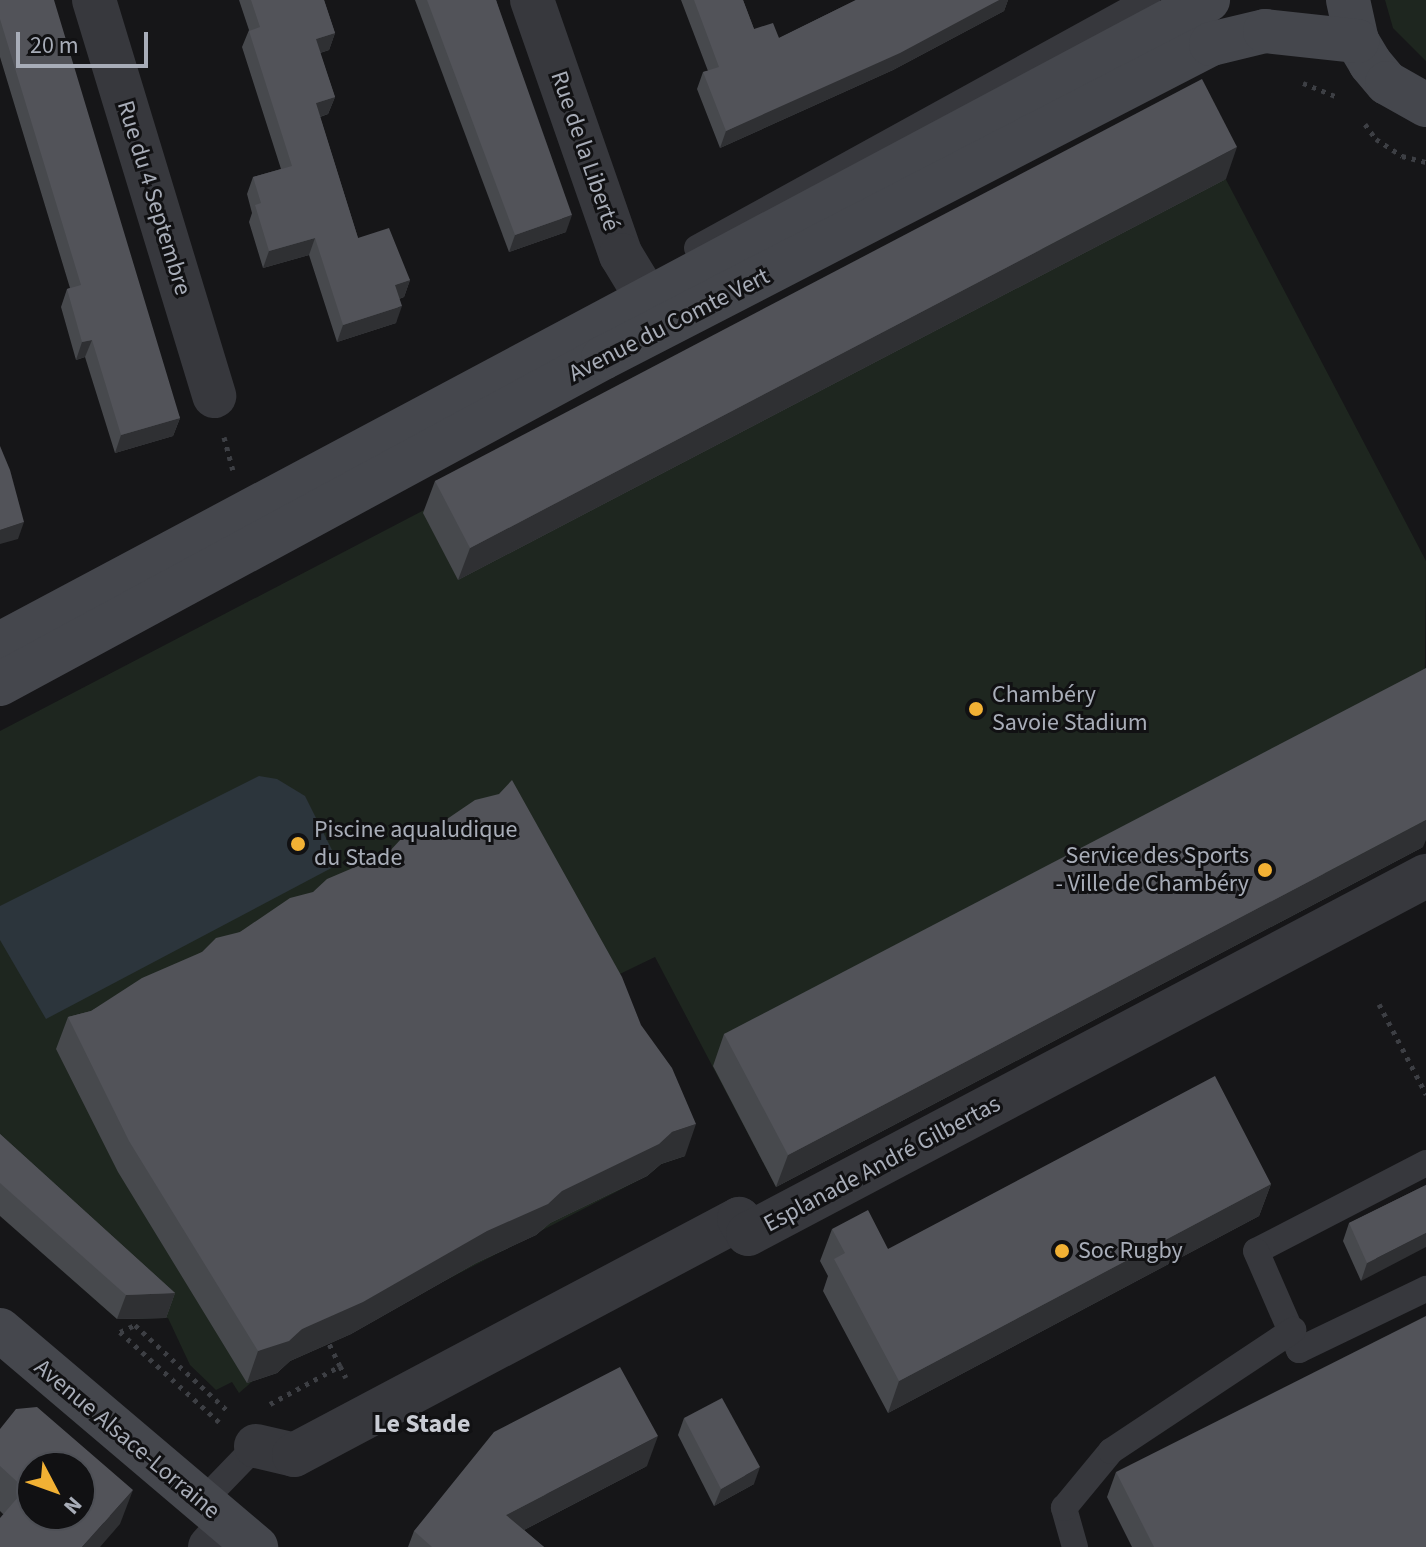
<!DOCTYPE html>
<meta charset="utf-8">
<style>
body{margin:0}
#map{position:relative;width:1426px;height:1547px;overflow:hidden;background:#161618;font-family:"Source Sans 3",sans-serif}
div>[style]{position:absolute}
.green>*{inset:0;background:#1e261f}
.water>*{inset:0;background:#2c353c}
.path>*{height:5px;margin-top:-2.5px;transform-origin:0;background:repeating-linear-gradient(90deg,#3d3f44 0 4px,transparent 0 10px)}
.lane>*{height:26px;margin:-13px;padding:0 13px;transform-origin:13px;border-radius:13px;background:#37383d}
.street>*{height:44px;margin:-22px;padding:0 22px;transform-origin:22px;border-radius:22px;background:#37383d}
.secondary>*{height:44px;margin:-22px;padding:0 22px;transform-origin:22px;border-radius:22px;background:#45474d}
.wall>*{inset:0;background:#47494d}
.shaded-wall>*{inset:0;background:#2f3033}
.building>*{inset:0;background:#525359}
.dots>*{width:22px;height:22px;translate:-50% -50%;box-sizing:border-box;border:4px solid #111113;border-radius:50%}
span{translate:-50% -50%;white-space:nowrap;text-align:center;line-height:1.15;-webkit-text-stroke:6px #111113;paint-order:stroke}
.street-label{font-size:24px;color:#a8adb8}
.poi-label{font-size:24px;color:#a8adb8}
.left{translate:0 -50%;text-align:left}
.right{translate:-100% -50%;text-align:right}
.neighbourhood-label{font-size:26px;color:#c9ccd4;font-weight:700}
.north{position:absolute;left:16px;top:1451px;width:80px;height:80px;box-sizing:border-box;background:#111113;border:2px solid #4d4f55;border-radius:50%;rotate:131deg;font-size:22px;font-weight:700;line-height:32px;text-align:center;color:#a8adb8}
.north::after{content:'';display:block;margin:auto;width:28px;height:36px;background:#f2b134;clip-path:polygon(50% 0,100% 100%,50% 72%,0 100%)}
.scale{position:absolute;left:16px;top:32px;width:132px;height:36px;box-sizing:border-box;border:4px solid #a8adb8;border-top:0;padding-left:10px;font-size:24px;line-height:28px;white-space:nowrap;color:#a8adb8;-webkit-text-stroke:6px #111113;paint-order:stroke}
</style>
<div id="map">
<div class="green">
<div style="clip-path:polygon(1385px 0,1426px 0,1426px 61px,1393px 28px)"></div>
<div style="clip-path:polygon(1190px 111px,1426px 561px,1423px 847px,776px 1187px,655px 957px,595px 986px,685px 1156px,661px 1164px,647px 1176px,290px 1361px,277px 1373px,254px 1380px,239px 1393px,232px 1382px,216px 1390px,190px 1365px,168px 1318px,117px 1319px,0 1215px,0 731px)"></div>
</div>
<div class="water">
<div style="clip-path:polygon(259px 776px,277px 779px,305px 796px,339px 864px,46px 1019px,0 940px,0 906px)"></div>
</div>
<div class="path">
<div style="left:1303px;top:83px;width:38px;rotate:22deg"></div>
<div style="left:1365px;top:124px;width:19px;rotate:54deg"></div>
<div style="left:1376px;top:139px;width:31px;rotate:33deg"></div>
<div style="left:1402px;top:156px;width:25px;rotate:14deg"></div>
<div style="left:224px;top:437px;width:34px;rotate:75deg"></div>
<div style="left:1379px;top:1004px;width:102px;rotate:62.4deg"></div>
<div style="left:340px;top:1366px;width:13px;rotate:63deg"></div>
<div style="left:270px;top:1404px;width:80px;rotate:-28.5deg"></div>
<div style="left:340px;top:1366px;width:28px;rotate:-116deg"></div>
<div style="left:219px;top:1422px;width:134px;rotate:-137.7deg"></div>
<div style="left:120px;top:1332px;width:17px;rotate:-25deg"></div>
<div style="left:135px;top:1325px;width:127px;rotate:42.8deg"></div>
</div>
<div class="lane">
<div style="left:697px;top:248px;width:514px;rotate:-28.86deg"></div>
<div style="left:1426px;top:1163px;width:191px;rotate:152.6deg"></div>
<div style="left:1256px;top:1251px;width:108px;rotate:66.5deg"></div>
<div style="left:1299px;top:1350px;width:141px;rotate:-25.7deg"></div>
<div style="left:200px;top:1504px;width:81px;rotate:-46deg"></div>
<div style="left:1075px;top:1547px;width:41px;rotate:-105.8deg"></div>
<div style="left:1064px;top:1508px;width:74px;rotate:-50.5deg"></div>
<div style="left:1111px;top:1451px;width:219px;rotate:-33.6deg"></div>
</div>
<div class="street">
<div style="left:94px;top:0;width:414px;rotate:73.1deg"></div>
<div style="left:532px;top:0;width:270px;rotate:70.8deg"></div>
<div style="left:621px;top:255px;width:50px;rotate:58.8deg"></div>
<div style="left:256px;top:1446px;width:39px;rotate:13deg"></div>
<div style="left:294px;top:1455px;width:504px;rotate:-27.94deg"></div>
<div style="left:739px;top:1219px;width:17px;rotate:59deg"></div>
<div style="left:748px;top:1234px;width:767px;rotate:-27.84deg"></div>
<div style="left:210px;top:1547px;width:28px;rotate:-48deg"></div>
</div>
<div class="secondary">
<div style="left:1348px;top:0;width:42px;rotate:77.6deg"></div>
<div style="left:1357px;top:41px;width:26px;rotate:59deg"></div>
<div style="left:1370px;top:63px;width:26px;rotate:50deg"></div>
<div style="left:1387px;top:83px;width:45px;rotate:29.4deg"></div>
<div style="left:0;top:644px;width:1369px;rotate:-28.06deg"></div>
<div style="left:0;top:684px;width:685px;rotate:-28.4deg"></div>
<div style="left:603px;top:358px;width:684px;rotate:-27.31deg"></div>
<div style="left:1211px;top:44px;width:56px;rotate:-13.5deg"></div>
<div style="left:1265px;top:31px;width:93px;rotate:6.2deg"></div>
<div style="left:0;top:1330px;width:336px;rotate:40.3deg"></div>
</div>
<div class="wall">
<div style="clip-path:polygon(0 0,180px 418px,173px 436px,115px 453px,85px 357px,76px 360px,61px 307px,67px 289px,70px 288px,0 57px)"></div>
<div style="clip-path:polygon(239px 0,324px 0,335px 33px,329px 50px,320px 53px,335px 97px,328px 114px,320px 117px,358px 238px,410px 280px,404px 297px,399px 299px,396px 323px,337px 342px,309px 255px,263px 268px,249px 222px,252px 213px,247px 194px,253px 177px,281px 169px,242px 47px,249px 30px)"></div>
<div style="clip-path:polygon(415px 0,496px 0,566px 232px,509px 252px)"></div>
<div style="clip-path:polygon(681px 0,743px 0,754px 29px,779px 38px,856px 0,1008px 0,1004px 11px,893px 70px,720px 148px,697px 89px,703px 72px,708px 71px)"></div>
<div style="clip-path:polygon(1226px 179px,458px 580px,423px 513px,435px 481px)"></div>
<div style="clip-path:polygon(425px 834px,685px 1156px,661px 1164px,647px 1176px,550px 1223px,536px 1235px,476px 1263px,351px 1334px,290px 1361px,277px 1373px,247px 1383px,118px 1172px,56px 1049px,68px 1017px,91px 1011px)"></div>
<div style="clip-path:polygon(1423px 847px,776px 1187px,713px 1066px,724px 1034px)"></div>
<div style="clip-path:polygon(0 1134px,175px 1293px,166px 1318px,117px 1319px,0 1216px)"></div>
<div style="clip-path:polygon(1271px 1184px,1259px 1216px,888px 1413px,823px 1291px,828px 1276px,820px 1261px,832px 1229px,888px 1249px)"></div>
<div style="clip-path:polygon(1426px 1185px,1361px 1281px,1343px 1241px,1349px 1223px)"></div>
<div style="clip-path:polygon(684px 1418px,754px 1484px,714px 1506px,678px 1435px)"></div>
<div style="clip-path:polygon(0 1429px,120px 1524px,3px 1514px,0 1511px)"></div>
<div style="clip-path:polygon(647px 1466px,524px 1530px,544px 1547px,408px 1547px,414px 1531px)"></div>
<div style="clip-path:polygon(1116px 1472px,1426px 1547px,1132px 1547px,1107px 1497px)"></div>
</div>
<div class="shaded-wall">
<div style="clip-path:polygon(999px 0,1008px 0,1004px 11px,893px 70px,720px 148px,726px 131px)"></div>
<div style="clip-path:polygon(335px 33px,329px 50px,310px 56px,316px 39px)"></div>
<div style="clip-path:polygon(335px 97px,328px 114px,310px 120px,316px 103px)"></div>
<div style="clip-path:polygon(1237px 147px,1226px 179px,458px 580px,470px 548px)"></div>
<div style="clip-path:polygon(572px 215px,566px 232px,509px 252px,515px 235px)"></div>
<div style="clip-path:polygon(315px 238px,309px 255px,263px 268px,269px 251px)"></div>
<div style="clip-path:polygon(410px 280px,404px 297px,389px 302px,395px 285px)"></div>
<div style="clip-path:polygon(402px 306px,396px 323px,337px 342px,343px 325px)"></div>
<div style="clip-path:polygon(92px 340px,85px 357px,76px 360px,82px 342px)"></div>
<div style="clip-path:polygon(180px 418px,173px 436px,115px 453px,121px 435px)"></div>
<div style="clip-path:polygon(24px 522px,18px 539px,0 544px,0 530px)"></div>
<div style="clip-path:polygon(1426px 820px,1426px 840px,1423px 847px,776px 1187px,788px 1155px)"></div>
<div style="clip-path:polygon(696px 1124px,685px 1156px,661px 1164px,647px 1176px,550px 1223px,536px 1235px,476px 1263px,351px 1334px,290px 1361px,277px 1373px,247px 1383px,258px 1351px,302px 1329px,672px 1132px)"></div>
<div style="clip-path:polygon(1271px 1184px,1259px 1216px,888px 1413px,899px 1381px)"></div>
<div style="clip-path:polygon(1426px 1233px,1426px 1247px,1361px 1281px,1367px 1263px)"></div>
<div style="clip-path:polygon(175px 1293px,166px 1318px,117px 1319px,126px 1295px)"></div>
<div style="clip-path:polygon(658px 1436px,647px 1466px,495px 1545px,506px 1515px)"></div>
<div style="clip-path:polygon(760px 1467px,754px 1484px,714px 1506px,721px 1489px)"></div>
<div style="clip-path:polygon(133px 1490px,120px 1524px,100px 1547px,82px 1547px)"></div>
</div>
<div class="building">
<div style="clip-path:polygon(0 0,54px 0,180px 418px,121px 435px,92px 340px,82px 342px,67px 289px,81px 285px,0 19px)"></div>
<div style="clip-path:polygon(251px 0,324px 0,335px 33px,316px 39px,335px 97px,316px 103px,358px 238px,389px 228px,410px 280px,395px 285px,402px 306px,343px 325px,315px 238px,269px 251px,255px 205px,261px 203px,253px 177px,292px 166px,249px 31px,260px 27px)"></div>
<div style="clip-path:polygon(427px 0,496px 0,572px 215px,515px 235px)"></div>
<div style="clip-path:polygon(694px 0,743px 0,754px 29px,773px 23px,779px 38px,856px 0,999px 0,900px 53px,726px 131px,703px 72px,719px 67px)"></div>
<div style="clip-path:polygon(1202px 79px,1237px 147px,470px 548px,435px 481px)"></div>
<div style="clip-path:polygon(0 446px,10px 470px,24px 522px,0 530px)"></div>
<div style="clip-path:polygon(1426px 668px,1426px 820px,788px 1155px,724px 1034px)"></div>
<div style="clip-path:polygon(512px 780px,622px 977px,641px 1025px,672px 1068px,696px 1124px,672px 1132px,659px 1144px,562px 1191px,548px 1204px,487px 1231px,363px 1302px,302px 1329px,289px 1341px,258px 1351px,129px 1141px,68px 1017px,91px 1011px,142px 978px,202px 952px,216px 938px,240px 932px,290px 898px,313px 892px,327px 879px,388px 853px,401px 839px,425px 834px,475px 800px,499px 794px)"></div>
<div style="clip-path:polygon(1215px 1076px,1271px 1184px,899px 1381px,834px 1259px,845px 1253px,832px 1229px,868px 1210px,888px 1249px)"></div>
<div style="clip-path:polygon(0 1134px,175px 1293px,126px 1295px,0 1183px)"></div>
<div style="clip-path:polygon(1426px 1185px,1426px 1233px,1367px 1263px,1349px 1223px)"></div>
<div style="clip-path:polygon(1426px 1316px,1426px 1547px,1154px 1547px,1116px 1472px)"></div>
<div style="clip-path:polygon(620px 1367px,658px 1436px,506px 1515px,544px 1547px,432px 1547px,414px 1531px,494px 1432px)"></div>
<div style="clip-path:polygon(722px 1398px,760px 1467px,721px 1489px,684px 1418px)"></div>
<div style="clip-path:polygon(evenodd,37px 1407px,133px 1490px,82px 1547px,0 1547px,0 1518px,25px 1489px,0 1466px,0 1429px,16px 1409px,37px 1407px,32px 1467px,80px 1467px,80px 1515px,32px 1515px,32px 1467px)"></div>
</div>
<div class="dots">
<div style="left:976px;top:709px;background:#f2b134"></div>
<div style="left:298px;top:844px;background:#f2b134"></div>
<div style="left:1265px;top:870px;background:#f2b134"></div>
<div style="left:1062px;top:1251px;background:#f2b134"></div>
</div>
<div class="street-label">
<span style="left:585px;top:151px;rotate:71deg">Rue de la Liberté</span>
<span style="left:154px;top:198px;rotate:73deg">Rue du 4 Septembre</span>
<span style="left:669px;top:325px;rotate:-27deg">Avenue du Comte Vert</span>
<span style="left:882px;top:1164px;rotate:-28deg">Esplanade André Gilbertas</span>
<span style="left:127px;top:1439px;rotate:40deg">Avenue Alsace-Lorraine</span>
</div>
<div class="poi-label">
<span class="left" style="left:992px;top:709px">Chambéry<br>Savoie Stadium</span>
<span class="left" style="left:314px;top:844px">Piscine aqualudique<br>du Stade</span>
<span class="right" style="left:1249px;top:870px">Service des Sports<br>- Ville de Chambéry</span>
<span class="left" style="left:1078px;top:1251px">Soc Rugby</span>
</div>
<div class="neighbourhood-label">
<span style="left:422px;top:1424px">Le Stade</span>
</div>
<div class="north">N</div>
<div class="scale">20 m</div>
</div>
